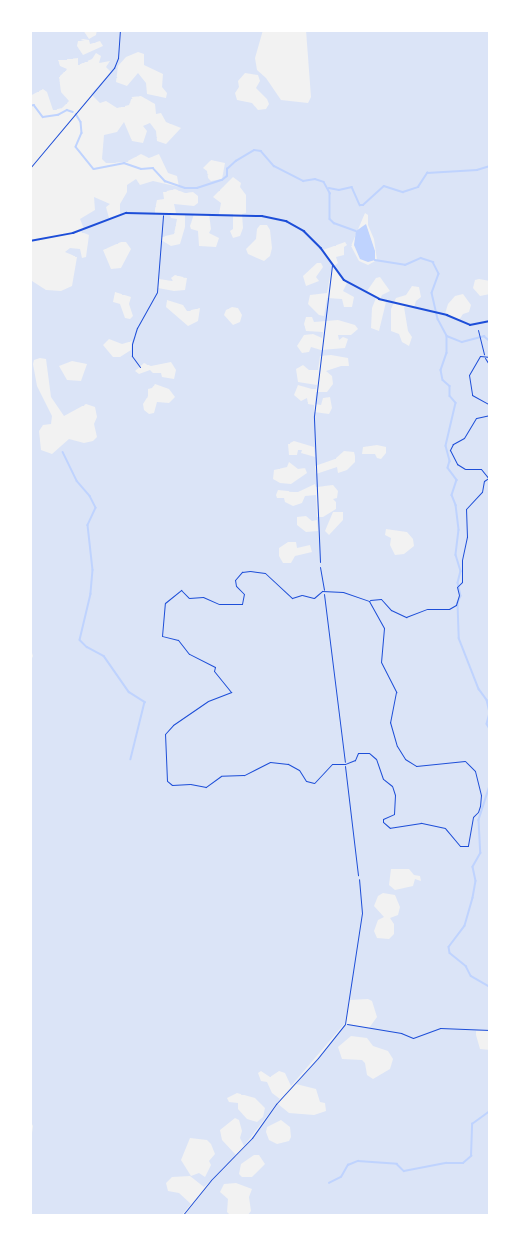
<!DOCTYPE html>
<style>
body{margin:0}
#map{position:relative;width:520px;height:1246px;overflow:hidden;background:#f2f2f2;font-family:"DM Sans",sans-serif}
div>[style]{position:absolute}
.green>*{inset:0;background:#dbe4f7}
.water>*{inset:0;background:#bfd3fe}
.stream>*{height:1.5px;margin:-0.75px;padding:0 0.75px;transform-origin:0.75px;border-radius:0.75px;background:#bfd3fe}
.path>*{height:1px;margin:-0.5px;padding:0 0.5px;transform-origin:0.5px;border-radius:0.5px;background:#1d4ed8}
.minor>*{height:1px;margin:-0.5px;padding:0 0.5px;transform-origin:0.5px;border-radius:0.5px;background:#1d4ed8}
.tertiary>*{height:1.5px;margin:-0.75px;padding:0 0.75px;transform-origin:0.75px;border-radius:0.75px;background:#1d4ed8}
span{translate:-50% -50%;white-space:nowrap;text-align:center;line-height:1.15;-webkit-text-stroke:4.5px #fff;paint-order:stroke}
.frame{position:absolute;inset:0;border:32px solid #fff;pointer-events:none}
</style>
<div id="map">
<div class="green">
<div style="clip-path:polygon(evenodd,30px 30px,83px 30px,89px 39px,96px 35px,97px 30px,263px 30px,255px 58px,257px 70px,266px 78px,281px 100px,308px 103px,311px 97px,306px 30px,490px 30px,490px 281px,479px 279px,475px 280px,473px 288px,480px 296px,490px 294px,490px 1030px,476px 1031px,476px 1035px,480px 1049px,490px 1050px,490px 1216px,247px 1216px,251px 1211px,249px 1197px,252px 1189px,236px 1183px,224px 1184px,220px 1192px,228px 1199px,227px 1212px,231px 1216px,184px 1216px,215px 1177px,204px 1187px,190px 1176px,172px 1177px,166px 1183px,168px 1191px,179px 1193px,191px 1204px,181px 1216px,30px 1216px,30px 1147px,33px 1126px,30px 1120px,30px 662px,33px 656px,30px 647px,30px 274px,32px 281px,46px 290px,61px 291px,72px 286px,77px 257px,65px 252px,70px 248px,80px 249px,82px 258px,86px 257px,89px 235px,79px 231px,84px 229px,80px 219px,95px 210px,94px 197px,110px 204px,106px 207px,109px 218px,120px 214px,120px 204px,127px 192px,127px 185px,136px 179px,140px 185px,153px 181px,179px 187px,177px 176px,168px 173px,159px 154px,149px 158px,141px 154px,126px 162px,106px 163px,102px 159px,104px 135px,117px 132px,124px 122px,132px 141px,143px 143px,147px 131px,143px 126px,150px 123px,156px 131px,157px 141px,166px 144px,181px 128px,166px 122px,161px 113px,156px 114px,155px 104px,141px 96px,132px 97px,129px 105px,117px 108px,106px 101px,100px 103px,91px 94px,111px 72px,106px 67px,110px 61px,99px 63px,101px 56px,96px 53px,92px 59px,78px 65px,78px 58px,58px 60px,60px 66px,67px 69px,59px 77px,61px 92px,69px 101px,62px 108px,53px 110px,47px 92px,43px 89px,30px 96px,30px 30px,83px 39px,89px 40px,90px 44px,100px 41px,103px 46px,83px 55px,77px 46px,78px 41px,83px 39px,30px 30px,138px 52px,144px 54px,144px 65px,163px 74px,162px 87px,167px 93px,166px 98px,147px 94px,146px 83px,138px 73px,127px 86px,116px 82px,118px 66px,126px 57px,138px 52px,30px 30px,245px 73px,258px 75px,260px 81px,256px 88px,267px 99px,269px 104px,266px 109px,258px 110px,252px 103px,237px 100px,235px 93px,239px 87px,238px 81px,245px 73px,30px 30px,211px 160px,225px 163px,222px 179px,211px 181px,208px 178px,207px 171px,203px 168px,211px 160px,30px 30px,233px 177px,241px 183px,240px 187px,246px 195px,246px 213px,242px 214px,243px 228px,240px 236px,233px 238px,230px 231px,233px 229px,233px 214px,219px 214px,221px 203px,213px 197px,233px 177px,30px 30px,175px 189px,185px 193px,193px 192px,198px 196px,198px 203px,194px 206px,174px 204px,176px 213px,185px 214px,185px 227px,180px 244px,171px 246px,161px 240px,161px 237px,174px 234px,177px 219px,171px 218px,169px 213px,155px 213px,155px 209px,157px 200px,164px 199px,163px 192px,175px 189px,30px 30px,365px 213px,368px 215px,368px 225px,374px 239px,377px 260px,368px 265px,359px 261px,351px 246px,365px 213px,30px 30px,194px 214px,209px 214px,211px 229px,209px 233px,219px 238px,216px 247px,199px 246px,198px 231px,191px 229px,190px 226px,194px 214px,30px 30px,260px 225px,267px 225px,270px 230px,272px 248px,270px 256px,264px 261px,248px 254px,246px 249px,256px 239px,257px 229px,260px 225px,30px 30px,121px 242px,126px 242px,131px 249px,121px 268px,111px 269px,103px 250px,121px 242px,30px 30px,345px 242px,347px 245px,344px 247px,344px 255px,336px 257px,338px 263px,333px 267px,347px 283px,343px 291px,354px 297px,352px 307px,344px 307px,342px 299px,327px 298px,324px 316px,319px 315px,308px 304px,310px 295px,327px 293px,332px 265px,323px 250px,345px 242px,30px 30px,317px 263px,321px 263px,323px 267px,316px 277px,319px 281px,306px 286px,303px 276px,317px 263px,30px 30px,175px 275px,187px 278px,185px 290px,174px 291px,158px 288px,159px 279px,173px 281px,171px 278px,175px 275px,30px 30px,380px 277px,390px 291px,382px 295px,380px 299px,386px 302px,379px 331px,371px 328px,372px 308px,376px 298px,367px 291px,376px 278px,380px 277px,30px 30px,412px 286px,419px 287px,421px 297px,416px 301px,414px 308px,404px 307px,408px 331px,412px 337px,409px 346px,402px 342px,399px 334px,391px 331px,391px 309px,396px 298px,406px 295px,412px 286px,30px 30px,115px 292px,131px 297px,129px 304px,133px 316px,130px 319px,125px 318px,120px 304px,113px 302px,115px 292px,30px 30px,463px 294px,471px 305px,469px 312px,463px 314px,459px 320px,445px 314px,448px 304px,455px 296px,463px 294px,30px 30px,167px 300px,183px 305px,187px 311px,200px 308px,198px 321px,188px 326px,166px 307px,167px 300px,30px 30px,232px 307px,238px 308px,242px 315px,240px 322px,233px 325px,224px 315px,226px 310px,232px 307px,30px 30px,306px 317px,312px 317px,314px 322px,338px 320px,355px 325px,358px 329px,351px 335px,338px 335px,339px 340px,343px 337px,348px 339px,345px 348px,321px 350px,311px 347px,309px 352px,302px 353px,297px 346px,304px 335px,313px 334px,322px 338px,323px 332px,306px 331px,304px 324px,306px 317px,30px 30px,109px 339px,122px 344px,132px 341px,131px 350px,120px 357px,113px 357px,103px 345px,109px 339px,30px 30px,331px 355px,348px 358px,349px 366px,341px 366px,326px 371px,332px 376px,333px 384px,327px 392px,316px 392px,315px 404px,321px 405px,323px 398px,330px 397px,332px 408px,329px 414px,314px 412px,314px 405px,308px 404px,307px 398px,301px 401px,294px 395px,298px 385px,312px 389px,316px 389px,317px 385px,298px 382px,296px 369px,303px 365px,309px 370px,318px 370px,320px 356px,331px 355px,30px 30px,40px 358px,46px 359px,51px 397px,64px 416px,86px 404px,95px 407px,97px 417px,94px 424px,97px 437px,93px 441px,84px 443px,69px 439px,52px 454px,41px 450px,39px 431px,43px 425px,51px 424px,52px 416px,37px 386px,33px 364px,34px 360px,40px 358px,30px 30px,72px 361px,87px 364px,81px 381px,67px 380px,59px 366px,72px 361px,30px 30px,171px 362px,176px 370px,174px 379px,162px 377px,161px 373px,153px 373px,150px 370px,139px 374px,135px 371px,144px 363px,151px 366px,171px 362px,30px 30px,155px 384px,169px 389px,175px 397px,169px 403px,157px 402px,154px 413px,149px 414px,144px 410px,143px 404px,148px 396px,148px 389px,152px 388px,155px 384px,30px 30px,294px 441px,314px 447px,315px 457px,301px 453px,302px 450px,298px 450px,297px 455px,289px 455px,288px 444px,294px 441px,30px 30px,377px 445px,386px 447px,386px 453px,381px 459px,377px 458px,375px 454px,362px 454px,363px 447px,377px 445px,30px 30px,344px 451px,354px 452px,355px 456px,355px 462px,347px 470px,338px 473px,337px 467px,316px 474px,315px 466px,335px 459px,344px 451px,30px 30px,289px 462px,298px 469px,305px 468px,307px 473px,291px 484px,280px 483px,273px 479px,274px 470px,287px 467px,289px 462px,30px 30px,315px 484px,316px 487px,333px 485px,338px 491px,337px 498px,333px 499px,336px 502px,336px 509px,323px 517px,317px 517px,316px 495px,305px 496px,302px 503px,293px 506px,285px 502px,284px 498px,277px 498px,276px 495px,278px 490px,298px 492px,315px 484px,30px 30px,333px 512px,343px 512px,343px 520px,329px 535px,325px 531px,333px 512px,30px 30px,306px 516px,312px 521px,317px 520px,318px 531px,306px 532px,297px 525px,297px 517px,306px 516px,30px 30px,386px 529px,407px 532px,413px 539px,414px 546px,404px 554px,395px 555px,390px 545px,391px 538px,385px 535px,386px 529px,30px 30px,288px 542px,296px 542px,297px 548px,310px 545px,312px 552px,295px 556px,291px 563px,283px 563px,279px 556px,279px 548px,288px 542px,30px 30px,391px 869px,409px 869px,414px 875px,420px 876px,421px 881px,415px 879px,413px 886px,395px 890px,389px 885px,391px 869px,30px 30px,383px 893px,395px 895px,400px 907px,398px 915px,390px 918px,394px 924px,394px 934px,389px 939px,377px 938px,374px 931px,378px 920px,384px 917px,374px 906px,378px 896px,383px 893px,30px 30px,368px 999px,372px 1001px,377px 1017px,369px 1028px,346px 1024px,296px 1084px,316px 1089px,320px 1102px,325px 1103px,326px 1111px,314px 1115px,289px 1113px,278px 1104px,245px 1147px,220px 1173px,236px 1155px,222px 1140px,220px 1130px,235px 1118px,239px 1120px,242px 1131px,240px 1138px,244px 1146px,280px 1099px,272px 1093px,267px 1082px,261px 1081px,258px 1073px,261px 1071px,270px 1077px,279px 1071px,285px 1073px,291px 1086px,345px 1023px,349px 1000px,368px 999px,30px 30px,351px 1036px,367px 1038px,373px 1046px,388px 1051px,393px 1059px,390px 1069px,373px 1079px,367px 1075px,365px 1063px,362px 1060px,342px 1059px,338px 1047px,351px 1036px,30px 30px,237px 1093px,255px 1098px,265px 1108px,263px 1117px,257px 1122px,247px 1119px,238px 1109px,238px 1103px,229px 1102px,227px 1098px,237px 1093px,30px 30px,281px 1120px,290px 1127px,291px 1137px,289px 1141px,277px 1144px,269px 1140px,266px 1132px,267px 1127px,281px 1120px,30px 30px,190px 1138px,207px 1140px,211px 1144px,215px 1154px,209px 1161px,211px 1165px,205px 1177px,199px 1173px,191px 1176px,181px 1160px,190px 1138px,30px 30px,254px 1155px,259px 1155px,265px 1164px,252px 1177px,242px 1177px,239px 1174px,241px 1164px,254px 1155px)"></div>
</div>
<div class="water">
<div style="clip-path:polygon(366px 224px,375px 251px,375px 260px,368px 262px,360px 259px,354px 245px,356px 231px)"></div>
</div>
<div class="stream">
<div style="left:30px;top:106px;width:4px;rotate:-14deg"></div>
<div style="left:34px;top:105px;width:15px;rotate:53deg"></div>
<div style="left:43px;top:117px;width:15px;rotate:-8deg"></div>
<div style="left:58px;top:115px;width:10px;rotate:-29deg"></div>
<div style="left:67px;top:110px;width:6px;rotate:18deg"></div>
<div style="left:76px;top:114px;width:9px;rotate:58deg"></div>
<div style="left:81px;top:122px;width:11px;rotate:85deg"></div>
<div style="left:82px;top:133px;width:15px;rotate:113deg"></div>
<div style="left:76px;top:147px;width:28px;rotate:51deg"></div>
<div style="left:94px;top:169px;width:31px;rotate:-11deg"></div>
<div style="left:124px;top:163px;width:18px;rotate:19deg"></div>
<div style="left:141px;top:169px;width:12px;rotate:-5deg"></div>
<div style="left:153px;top:168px;width:18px;rotate:47deg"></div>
<div style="left:165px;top:181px;width:21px;rotate:19deg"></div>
<div style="left:185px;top:188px;width:12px"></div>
<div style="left:197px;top:188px;width:26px;rotate:-18deg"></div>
<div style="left:222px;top:180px;width:6px;rotate:-39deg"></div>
<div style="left:227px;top:176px;width:7px;rotate:-90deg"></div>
<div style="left:227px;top:169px;width:12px;rotate:-42deg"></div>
<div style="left:236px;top:161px;width:21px;rotate:-31deg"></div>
<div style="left:254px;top:150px;width:7px;rotate:8deg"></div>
<div style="left:261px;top:151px;width:20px;rotate:49deg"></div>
<div style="left:274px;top:166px;width:33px;rotate:27deg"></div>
<div style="left:303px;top:181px;width:12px;rotate:-9deg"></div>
<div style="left:315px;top:179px;width:9px;rotate:18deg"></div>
<div style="left:324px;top:182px;width:13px;rotate:61deg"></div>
<div style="left:330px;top:193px;width:26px;rotate:90deg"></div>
<div style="left:330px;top:219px;width:6px;rotate:45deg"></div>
<div style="left:334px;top:223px;width:23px;rotate:20deg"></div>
<div style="left:329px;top:188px;width:10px;rotate:11deg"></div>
<div style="left:339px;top:190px;width:13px;rotate:-13deg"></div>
<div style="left:352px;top:187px;width:20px;rotate:66deg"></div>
<div style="left:360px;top:205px;width:3px"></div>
<div style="left:363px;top:205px;width:28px;rotate:-42deg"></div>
<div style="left:384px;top:186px;width:20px;rotate:18deg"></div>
<div style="left:403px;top:192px;width:16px;rotate:-18deg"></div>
<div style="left:418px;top:187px;width:17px;rotate:-57deg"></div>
<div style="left:427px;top:173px;width:50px;rotate:-3.4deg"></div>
<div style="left:477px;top:170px;width:14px;rotate:-17deg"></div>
<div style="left:375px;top:260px;width:30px;rotate:9deg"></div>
<div style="left:405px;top:265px;width:17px;rotate:-24deg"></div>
<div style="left:421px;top:258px;width:13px;rotate:18deg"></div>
<div style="left:433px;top:262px;width:13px;rotate:63deg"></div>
<div style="left:439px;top:274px;width:20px;rotate:110deg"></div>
<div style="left:432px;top:293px;width:27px;rotate:77deg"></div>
<div style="left:438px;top:319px;width:19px;rotate:62deg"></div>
<div style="left:447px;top:336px;width:16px;rotate:22deg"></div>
<div style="left:462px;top:342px;width:23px;rotate:-15deg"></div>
<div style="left:484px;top:336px;width:8px;rotate:40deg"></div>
<div style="left:447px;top:336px;width:17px;rotate:90deg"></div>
<div style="left:447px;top:353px;width:18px;rotate:109deg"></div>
<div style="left:441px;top:370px;width:10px;rotate:79deg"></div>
<div style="left:443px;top:380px;width:9px;rotate:41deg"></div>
<div style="left:450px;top:386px;width:10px;rotate:90deg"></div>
<div style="left:450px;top:396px;width:9px;rotate:49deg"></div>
<div style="left:456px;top:403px;width:44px;rotate:103.1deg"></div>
<div style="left:446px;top:446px;width:16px;rotate:75deg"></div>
<div style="left:450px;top:461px;width:7px;rotate:106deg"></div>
<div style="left:448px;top:468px;width:15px;rotate:53deg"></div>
<div style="left:457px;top:480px;width:16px;rotate:108deg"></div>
<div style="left:452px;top:495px;width:11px;rotate:68deg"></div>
<div style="left:456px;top:505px;width:25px;rotate:83deg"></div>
<div style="left:459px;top:530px;width:25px;rotate:97deg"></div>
<div style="left:456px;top:555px;width:17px;rotate:73deg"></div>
<div style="left:461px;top:571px;width:12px;rotate:104deg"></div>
<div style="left:458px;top:583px;width:13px;rotate:77deg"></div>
<div style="left:461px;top:596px;width:8px;rotate:113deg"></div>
<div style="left:458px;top:603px;width:35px;rotate:88deg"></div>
<div style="left:459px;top:638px;width:55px;rotate:68.6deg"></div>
<div style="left:479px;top:689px;width:14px;rotate:54deg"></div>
<div style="left:487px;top:700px;width:13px;rotate:77deg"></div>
<div style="left:490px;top:713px;width:11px;rotate:105deg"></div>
<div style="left:487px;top:724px;width:6px;rotate:59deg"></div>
<div style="left:63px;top:452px;width:32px;rotate:64deg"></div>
<div style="left:77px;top:481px;width:20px;rotate:49deg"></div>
<div style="left:90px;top:496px;width:13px;rotate:63deg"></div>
<div style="left:96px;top:508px;width:19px;rotate:115deg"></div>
<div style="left:88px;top:525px;width:45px;rotate:83.7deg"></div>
<div style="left:93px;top:570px;width:24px;rotate:95deg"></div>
<div style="left:91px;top:594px;width:47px;rotate:103.4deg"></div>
<div style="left:80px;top:640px;width:10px;rotate:45deg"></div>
<div style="left:87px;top:647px;width:19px;rotate:28deg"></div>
<div style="left:104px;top:656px;width:44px;rotate:55.2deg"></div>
<div style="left:129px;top:692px;width:19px;rotate:32deg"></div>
<div style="left:145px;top:702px;width:59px;rotate:103.8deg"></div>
<div style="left:490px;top:786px;width:36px;rotate:108deg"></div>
<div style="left:479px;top:820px;width:33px;rotate:87deg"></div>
<div style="left:481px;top:853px;width:16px;rotate:120deg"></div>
<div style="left:473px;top:867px;width:14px;rotate:78deg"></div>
<div style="left:476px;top:881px;width:17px;rotate:100deg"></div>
<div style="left:473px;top:898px;width:29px;rotate:106deg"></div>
<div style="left:465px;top:926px;width:26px;rotate:127deg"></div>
<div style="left:449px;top:947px;width:6px;rotate:81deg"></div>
<div style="left:450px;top:953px;width:21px;rotate:39deg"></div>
<div style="left:466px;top:966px;width:11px;rotate:63deg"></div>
<div style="left:471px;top:976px;width:22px;rotate:30deg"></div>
<div style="left:329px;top:1183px;width:13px;rotate:-27deg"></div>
<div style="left:341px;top:1177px;width:14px;rotate:-60deg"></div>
<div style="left:348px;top:1165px;width:11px;rotate:-22deg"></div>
<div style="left:358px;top:1161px;width:39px;rotate:4deg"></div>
<div style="left:397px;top:1164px;width:10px;rotate:45deg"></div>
<div style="left:404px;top:1171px;width:43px;rotate:-10.8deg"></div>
<div style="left:446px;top:1163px;width:17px"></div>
<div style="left:463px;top:1163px;width:11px;rotate:-41deg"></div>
<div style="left:471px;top:1156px;width:32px;rotate:-88deg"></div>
<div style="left:472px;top:1124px;width:22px;rotate:-36deg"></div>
</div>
<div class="path">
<div style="left:478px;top:330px;width:25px;rotate:76deg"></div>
<div style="left:490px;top:357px;width:10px;rotate:-174deg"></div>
<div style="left:480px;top:356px;width:22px;rotate:120deg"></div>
<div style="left:469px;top:375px;width:20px;rotate:81deg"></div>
<div style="left:472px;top:395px;width:21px;rotate:29deg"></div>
<div style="left:485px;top:358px;width:9px;rotate:58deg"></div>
<div style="left:490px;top:415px;width:14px;rotate:168deg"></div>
<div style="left:476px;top:418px;width:23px;rotate:121deg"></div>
<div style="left:464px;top:438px;width:13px;rotate:151deg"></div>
<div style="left:453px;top:444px;width:7px;rotate:117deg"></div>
<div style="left:450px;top:450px;width:16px;rotate:63deg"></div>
<div style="left:457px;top:464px;width:9px;rotate:32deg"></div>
<div style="left:465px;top:469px;width:16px"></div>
<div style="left:481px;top:469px;width:14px;rotate:51deg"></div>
<div style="left:320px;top:567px;width:23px;rotate:80deg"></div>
<div style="left:250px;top:571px;width:15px;rotate:8deg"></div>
<div style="left:265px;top:573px;width:37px;rotate:43deg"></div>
<div style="left:292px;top:598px;width:10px;rotate:-17deg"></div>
<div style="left:302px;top:595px;width:12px;rotate:14deg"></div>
<div style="left:314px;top:598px;width:11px;rotate:-41deg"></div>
<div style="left:322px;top:591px;width:21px;rotate:3deg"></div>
<div style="left:343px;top:592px;width:28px;rotate:19deg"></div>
<div style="left:369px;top:601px;width:31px;rotate:61deg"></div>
<div style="left:384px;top:628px;width:34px;rotate:95deg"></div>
<div style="left:381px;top:662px;width:34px;rotate:63deg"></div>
<div style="left:396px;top:692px;width:31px;rotate:101deg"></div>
<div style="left:390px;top:722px;width:25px;rotate:74deg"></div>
<div style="left:397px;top:746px;width:15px;rotate:58deg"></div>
<div style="left:405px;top:759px;width:13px;rotate:32deg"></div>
<div style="left:416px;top:766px;width:49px;rotate:-5.8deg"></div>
<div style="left:465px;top:761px;width:14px;rotate:45deg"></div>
<div style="left:475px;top:771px;width:25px;rotate:76deg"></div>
<div style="left:481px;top:795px;width:11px;rotate:95deg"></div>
<div style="left:480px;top:806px;width:6px;rotate:108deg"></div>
<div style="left:478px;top:812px;width:7px;rotate:135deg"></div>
<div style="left:473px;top:817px;width:29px;rotate:100deg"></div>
<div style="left:468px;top:846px;width:8px;rotate:180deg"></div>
<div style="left:460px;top:846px;width:23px;rotate:-130deg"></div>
<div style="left:445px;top:828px;width:25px;rotate:-168deg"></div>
<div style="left:421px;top:823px;width:31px;rotate:171deg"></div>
<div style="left:390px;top:828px;width:9px;rotate:-139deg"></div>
<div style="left:383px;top:822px;width:3px;rotate:-90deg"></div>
<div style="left:383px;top:819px;width:12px;rotate:-24deg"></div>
<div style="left:394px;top:814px;width:19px;rotate:-87deg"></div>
<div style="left:395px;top:795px;width:9px;rotate:-108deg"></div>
<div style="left:392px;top:786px;width:11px;rotate:-142deg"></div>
<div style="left:383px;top:779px;width:21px;rotate:-109deg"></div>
<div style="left:376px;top:759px;width:9px;rotate:-139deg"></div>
<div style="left:369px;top:753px;width:11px;rotate:180deg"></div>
<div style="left:358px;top:753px;width:8px;rotate:113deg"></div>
<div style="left:355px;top:760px;width:11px;rotate:158deg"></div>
<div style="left:345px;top:764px;width:13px;rotate:180deg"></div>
<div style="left:332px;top:764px;width:26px;rotate:133deg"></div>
<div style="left:314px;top:783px;width:8px;rotate:-166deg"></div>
<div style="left:306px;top:781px;width:13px;rotate:-122deg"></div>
<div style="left:299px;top:770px;width:13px;rotate:-151deg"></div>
<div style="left:288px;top:764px;width:18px;rotate:-174deg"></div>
<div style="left:270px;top:762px;width:29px;rotate:153deg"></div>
<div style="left:244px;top:775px;width:23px;rotate:178deg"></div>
<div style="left:221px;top:776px;width:19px;rotate:144deg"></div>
<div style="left:206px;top:787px;width:16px;rotate:-169deg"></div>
<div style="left:190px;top:784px;width:18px;rotate:177deg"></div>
<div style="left:172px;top:785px;width:6px;rotate:-141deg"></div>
<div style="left:167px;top:781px;width:47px;rotate:-92.4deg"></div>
<div style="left:165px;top:734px;width:12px;rotate:-48deg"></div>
<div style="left:173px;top:725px;width:42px;rotate:-34.4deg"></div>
<div style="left:208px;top:701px;width:25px;rotate:-21deg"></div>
<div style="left:231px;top:692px;width:27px;rotate:-129deg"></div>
<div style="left:214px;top:671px;width:4px;rotate:-76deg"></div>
<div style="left:215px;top:667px;width:29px;rotate:-153deg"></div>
<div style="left:189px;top:654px;width:18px;rotate:-128deg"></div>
<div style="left:178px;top:640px;width:16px;rotate:-166deg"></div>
<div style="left:162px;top:636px;width:33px;rotate:-85deg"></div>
<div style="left:165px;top:603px;width:21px;rotate:-39deg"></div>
<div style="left:181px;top:590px;width:11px;rotate:45deg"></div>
<div style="left:189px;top:598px;width:14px;rotate:-4deg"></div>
<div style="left:203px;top:597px;width:17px;rotate:24deg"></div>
<div style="left:219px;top:604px;width:23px"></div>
<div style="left:242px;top:604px;width:10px;rotate:-79deg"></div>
<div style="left:244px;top:594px;width:11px;rotate:-135deg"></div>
<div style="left:236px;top:586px;width:6px;rotate:-99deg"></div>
<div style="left:235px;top:580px;width:11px;rotate:-49deg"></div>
<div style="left:242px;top:572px;width:8px;rotate:-7deg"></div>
<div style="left:324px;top:594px;width:169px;rotate:82.9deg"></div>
<div style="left:370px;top:600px;width:11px;rotate:-5deg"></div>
<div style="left:381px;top:599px;width:15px;rotate:48deg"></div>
<div style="left:391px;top:610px;width:17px;rotate:25deg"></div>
<div style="left:406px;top:617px;width:22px;rotate:-21deg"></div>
<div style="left:427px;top:609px;width:22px"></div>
<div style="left:449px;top:609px;width:8px;rotate:-30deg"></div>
<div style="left:456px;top:605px;width:10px;rotate:-73deg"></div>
<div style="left:459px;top:595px;width:8px;rotate:-104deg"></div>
<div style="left:457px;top:587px;width:7px;rotate:-45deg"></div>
<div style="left:462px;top:582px;width:22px;rotate:-90deg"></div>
<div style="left:462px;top:560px;width:24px;rotate:-78deg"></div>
<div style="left:467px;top:537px;width:28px;rotate:-92deg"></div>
<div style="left:466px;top:509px;width:23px;rotate:-47deg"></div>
<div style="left:482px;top:492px;width:11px;rotate:-80deg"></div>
<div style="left:484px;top:481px;width:7px;rotate:-34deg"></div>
<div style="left:345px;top:766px;width:110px;rotate:83.2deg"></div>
</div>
<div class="minor">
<div style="left:30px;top:168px;width:131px;rotate:-50deg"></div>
<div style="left:114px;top:68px;width:11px;rotate:-68deg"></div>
<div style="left:118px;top:58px;width:28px;rotate:-86deg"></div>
<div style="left:140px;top:367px;width:14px;rotate:-126deg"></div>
<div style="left:132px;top:356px;width:12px;rotate:-90deg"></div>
<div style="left:132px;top:344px;width:17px;rotate:-73deg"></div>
<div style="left:137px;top:328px;width:41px;rotate:-60.9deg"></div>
<div style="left:157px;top:292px;width:77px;rotate:-85.5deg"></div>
<div style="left:320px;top:562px;width:146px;rotate:-92.4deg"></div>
<div style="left:314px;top:416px;width:153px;rotate:-83.2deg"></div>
<div style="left:347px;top:1024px;width:55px;rotate:9.5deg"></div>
<div style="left:401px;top:1033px;width:13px;rotate:23deg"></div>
<div style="left:413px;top:1038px;width:29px;rotate:-20deg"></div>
<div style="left:440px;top:1028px;width:50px;rotate:2.3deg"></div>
<div style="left:182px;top:1216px;width:46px;rotate:-51.1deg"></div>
<div style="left:211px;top:1180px;width:59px;rotate:-45.7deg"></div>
<div style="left:252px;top:1138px;width:42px;rotate:-54.8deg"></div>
<div style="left:276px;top:1104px;width:62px;rotate:-47.6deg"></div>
<div style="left:318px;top:1058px;width:43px;rotate:-51.5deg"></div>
<div style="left:345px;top:1024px;width:112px;rotate:-81.3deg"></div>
<div style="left:362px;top:913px;width:34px;rotate:-95deg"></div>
</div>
<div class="tertiary">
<div style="left:30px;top:241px;width:44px;rotate:-10.5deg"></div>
<div style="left:73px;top:233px;width:57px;rotate:-20.7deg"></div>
<div style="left:126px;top:213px;width:136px;rotate:1.3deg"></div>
<div style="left:262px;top:216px;width:25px;rotate:12deg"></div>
<div style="left:286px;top:221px;width:21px;rotate:29deg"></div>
<div style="left:304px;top:231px;width:24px;rotate:45deg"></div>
<div style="left:321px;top:248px;width:39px;rotate:54deg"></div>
<div style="left:344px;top:280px;width:40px;rotate:28deg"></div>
<div style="left:379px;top:299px;width:70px;rotate:13.2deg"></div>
<div style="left:447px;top:315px;width:25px;rotate:23deg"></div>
<div style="left:470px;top:325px;width:20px;rotate:-11deg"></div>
</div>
<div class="frame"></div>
</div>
